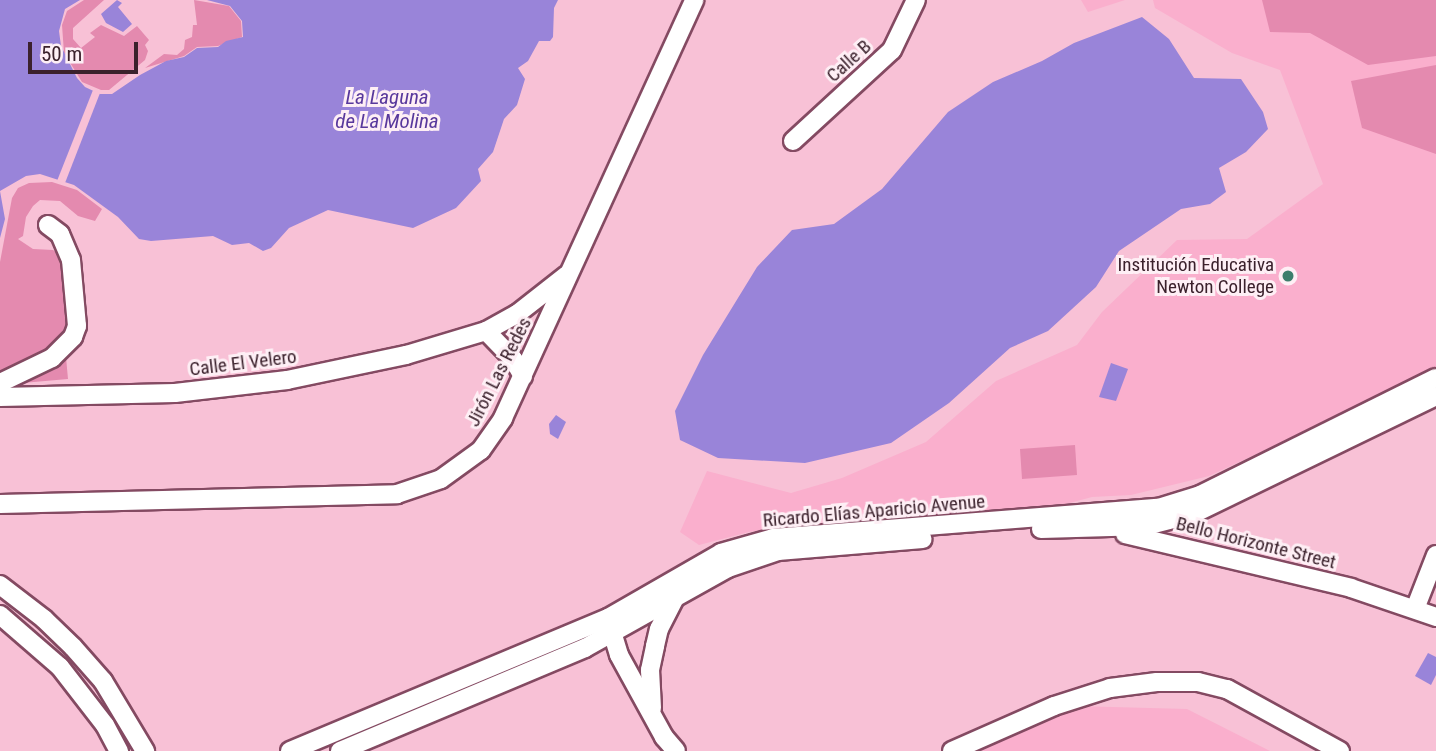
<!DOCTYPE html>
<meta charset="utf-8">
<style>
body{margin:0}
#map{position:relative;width:1436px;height:751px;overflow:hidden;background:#f8c1d6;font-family:"Roboto Condensed",sans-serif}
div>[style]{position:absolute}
.built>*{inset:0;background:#faafcd}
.green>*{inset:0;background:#e48aaf}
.water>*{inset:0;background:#9984d9}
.pier>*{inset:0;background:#f8c1d6}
.roads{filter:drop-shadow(2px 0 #844a62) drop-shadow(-2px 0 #844a62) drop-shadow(0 2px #844a62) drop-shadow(0 -2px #844a62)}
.minor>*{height:18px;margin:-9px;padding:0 9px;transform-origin:9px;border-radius:9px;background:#fff}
.dots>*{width:19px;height:19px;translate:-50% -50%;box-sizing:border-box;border:4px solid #feeff5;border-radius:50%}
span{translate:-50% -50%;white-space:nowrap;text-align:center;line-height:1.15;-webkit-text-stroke:6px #feeff5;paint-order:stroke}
.street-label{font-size:19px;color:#3b212c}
.poi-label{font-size:19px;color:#3b212c}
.right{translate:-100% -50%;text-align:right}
.water-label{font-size:21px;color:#58389c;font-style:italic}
.scale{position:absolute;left:28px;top:42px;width:110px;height:32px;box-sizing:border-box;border:4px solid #3b212c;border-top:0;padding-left:9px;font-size:21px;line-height:24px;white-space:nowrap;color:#3b212c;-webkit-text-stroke:5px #feeff5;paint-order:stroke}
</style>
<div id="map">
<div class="built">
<div style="clip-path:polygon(1081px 0,1125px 0,1088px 12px)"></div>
<div style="clip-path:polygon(1153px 0,1436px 0,1436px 371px,1209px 476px,1131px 495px,1092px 497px,1051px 508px,860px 514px,749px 532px,699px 545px,680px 532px,707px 471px,791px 493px,842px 478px,926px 442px,996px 381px,1077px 345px,1102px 312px,1177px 240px,1247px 239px,1323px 184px,1280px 70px,1232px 53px,1155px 8px)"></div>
<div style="clip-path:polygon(1075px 706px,1187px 709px,1270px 751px,969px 751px)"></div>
</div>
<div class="green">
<div style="clip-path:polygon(84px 0,104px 0,73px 28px,73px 39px,81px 48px,95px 37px,90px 33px,101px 25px,124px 36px,137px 26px,149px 40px,145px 45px,148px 51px,145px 60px,109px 90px,101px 90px,82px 82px,64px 53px,62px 25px,67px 11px)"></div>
<div style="clip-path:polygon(194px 0,229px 6px,241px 21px,242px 37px,218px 46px,197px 47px,184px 56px,145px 68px,164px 54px,177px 55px,184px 49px,185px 40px,192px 37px,193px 25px,197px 25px)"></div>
<div style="clip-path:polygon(1262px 0,1436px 0,1436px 56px,1368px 65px,1310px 33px,1270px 32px)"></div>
<div style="clip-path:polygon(1436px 65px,1436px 154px,1362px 128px,1351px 81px)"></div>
<div style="clip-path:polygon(52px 182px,77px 190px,102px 209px,95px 221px,78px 216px,60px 201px,40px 200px,33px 206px,26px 217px,23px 236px,18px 239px,33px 249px,53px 250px,67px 260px,71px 326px,52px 352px,0 371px,0 262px,12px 198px,18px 188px,29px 183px)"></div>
<div style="clip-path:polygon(66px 357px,68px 379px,11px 384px,56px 365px)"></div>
<div style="clip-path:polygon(1075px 445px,1077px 475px,1022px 479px,1020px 449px)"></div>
</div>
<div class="water">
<div style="clip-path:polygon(0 0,80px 0,65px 9px,59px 31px,61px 46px,77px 78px,85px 87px,100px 94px,112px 94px,140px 75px,166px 61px,184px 57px,197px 48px,218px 47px,226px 41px,243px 37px,242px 21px,230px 6px,207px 0,558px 0,554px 8px,553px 37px,550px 41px,539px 41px,528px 61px,518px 68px,525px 79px,517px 105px,504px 119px,493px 152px,478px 169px,481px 181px,456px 208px,413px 228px,328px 210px,289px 228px,271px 248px,263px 251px,249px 243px,232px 245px,213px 236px,151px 241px,139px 239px,118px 217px,74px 185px,40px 174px,26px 176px,0 191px,5px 219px,0 238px)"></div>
<div style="clip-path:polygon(117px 0,122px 3px,118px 7px,132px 24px,123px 32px,106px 23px,101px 14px)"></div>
<div style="clip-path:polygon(1142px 17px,1169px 39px,1194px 78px,1241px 79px,1263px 112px,1268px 129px,1246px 152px,1219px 168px,1226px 192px,1210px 204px,1181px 209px,1119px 251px,1096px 287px,1048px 331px,1010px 348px,949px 403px,891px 443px,805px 463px,718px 458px,680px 440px,675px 411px,703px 355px,757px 267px,792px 230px,834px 224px,882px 189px,948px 112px,993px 82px,1042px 61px,1074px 43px)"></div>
<div style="clip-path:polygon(1111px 363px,1128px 369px,1116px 401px,1099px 397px)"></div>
<div style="clip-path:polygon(556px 415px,566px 422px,558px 439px,550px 434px,549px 424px)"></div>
<div style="clip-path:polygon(1428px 653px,1436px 657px,1436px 675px,1431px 685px,1415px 676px)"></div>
</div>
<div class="pier">
<div style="clip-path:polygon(93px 90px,100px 93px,65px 183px,57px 181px)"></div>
</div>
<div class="roads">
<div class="minor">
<div style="left:793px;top:141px;width:134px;rotate:-42.6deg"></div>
<div style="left:892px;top:50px;width:55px;rotate:-64.4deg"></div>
<div style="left:486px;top:331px;width:39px;rotate:46deg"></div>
<div style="left:513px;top:359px;width:20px;rotate:60deg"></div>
<div style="left:0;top:383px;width:58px;rotate:-25.7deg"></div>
<div style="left:52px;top:358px;width:30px;rotate:-45deg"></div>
<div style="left:73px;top:337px;width:12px;rotate:-70deg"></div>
<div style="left:77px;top:326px;width:66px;rotate:-95.2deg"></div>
<div style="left:71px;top:260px;width:28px;rotate:-113deg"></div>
<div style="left:60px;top:234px;width:15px;rotate:-143deg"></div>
<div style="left:0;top:397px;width:175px;rotate:-1.3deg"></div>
<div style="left:175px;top:393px;width:113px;rotate:-6.6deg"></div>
<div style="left:287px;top:380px;width:122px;rotate:-11.9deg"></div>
<div style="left:406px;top:355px;width:84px;rotate:-16.7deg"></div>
<div style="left:486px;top:331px;width:35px;rotate:-29deg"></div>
<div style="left:517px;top:314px;width:63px;rotate:-38deg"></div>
<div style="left:0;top:504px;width:397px;rotate:-1.4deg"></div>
<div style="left:397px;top:494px;width:46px;rotate:-18.8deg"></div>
<div style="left:441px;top:479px;width:49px;rotate:-35.9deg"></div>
<div style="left:481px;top:450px;width:39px;rotate:-55deg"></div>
<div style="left:503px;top:418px;width:460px;rotate:-65.4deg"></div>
<div style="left:1041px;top:529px;width:105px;rotate:-1.6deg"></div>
<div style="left:1146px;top:526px;width:49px;rotate:-14.3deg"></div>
<div style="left:1193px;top:514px;width:270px;rotate:-25.9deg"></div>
<div style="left:1125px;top:534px;width:232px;rotate:13.4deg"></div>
<div style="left:1351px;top:588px;width:90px;rotate:18.8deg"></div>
<div style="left:0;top:585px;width:56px;rotate:37.7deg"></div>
<div style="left:44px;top:619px;width:40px;rotate:44deg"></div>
<div style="left:73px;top:647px;width:45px;rotate:48.6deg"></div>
<div style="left:103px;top:681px;width:82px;rotate:59deg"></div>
<div style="left:1415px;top:609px;width:58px;rotate:-68.7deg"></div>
<div style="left:0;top:615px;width:79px;rotate:40.9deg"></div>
<div style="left:60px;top:667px;width:73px;rotate:52.2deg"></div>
<div style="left:105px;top:725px;width:30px;rotate:62deg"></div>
<div style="left:609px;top:622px;width:34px;rotate:73deg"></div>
<div style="left:619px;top:655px;width:94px;rotate:61.2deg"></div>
<div style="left:664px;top:737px;width:18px;rotate:49deg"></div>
<div style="left:652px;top:708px;width:38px;rotate:-93deg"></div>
<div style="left:650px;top:670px;width:25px;rotate:-78deg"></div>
<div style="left:655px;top:646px;width:17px;rotate:-77deg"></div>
<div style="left:659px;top:629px;width:35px;rotate:-63deg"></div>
<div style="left:290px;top:751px;width:345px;rotate:-22.7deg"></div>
<div style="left:608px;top:618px;width:130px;rotate:-29.9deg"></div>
<div style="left:721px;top:553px;width:54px;rotate:-16.1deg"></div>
<div style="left:773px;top:538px;width:386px;rotate:-4.5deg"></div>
<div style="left:1158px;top:508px;width:44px;rotate:-17.2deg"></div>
<div style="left:1200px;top:495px;width:263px;rotate:-26.4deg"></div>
<div style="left:340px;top:751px;width:266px;rotate:-22.8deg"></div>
<div style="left:585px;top:648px;width:164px;rotate:-29.2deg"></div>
<div style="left:728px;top:568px;width:53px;rotate:-18.8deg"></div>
<div style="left:778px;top:551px;width:145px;rotate:-4.7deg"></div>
<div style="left:952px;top:751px;width:111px;rotate:-23.8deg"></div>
<div style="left:1054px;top:706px;width:59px;rotate:-17.8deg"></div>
<div style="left:1110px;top:688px;width:47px;rotate:-7.3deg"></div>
<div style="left:1157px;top:682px;width:41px"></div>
<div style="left:1198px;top:682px;width:30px;rotate:14deg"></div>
<div style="left:1227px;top:689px;width:129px;rotate:28.8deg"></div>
</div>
</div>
<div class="dots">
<div style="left:1288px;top:276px;background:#3d7e6c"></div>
</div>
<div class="street-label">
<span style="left:849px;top:61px;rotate:-42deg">Calle B</span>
<span style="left:243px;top:363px;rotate:-7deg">Calle El Velero</span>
<span style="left:499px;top:372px;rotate:-63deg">Jirón Las Redes</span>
<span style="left:874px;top:511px;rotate:-5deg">Ricardo Elías Aparicio Avenue</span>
<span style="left:1256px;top:543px;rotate:14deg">Bello Horizonte Street</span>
</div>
<div class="poi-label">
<span class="right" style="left:1274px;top:276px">Institución Educativa<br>Newton College</span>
</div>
<div class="water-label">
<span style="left:387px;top:109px">La Laguna<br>de La Molina</span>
</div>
<div class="scale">50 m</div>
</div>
